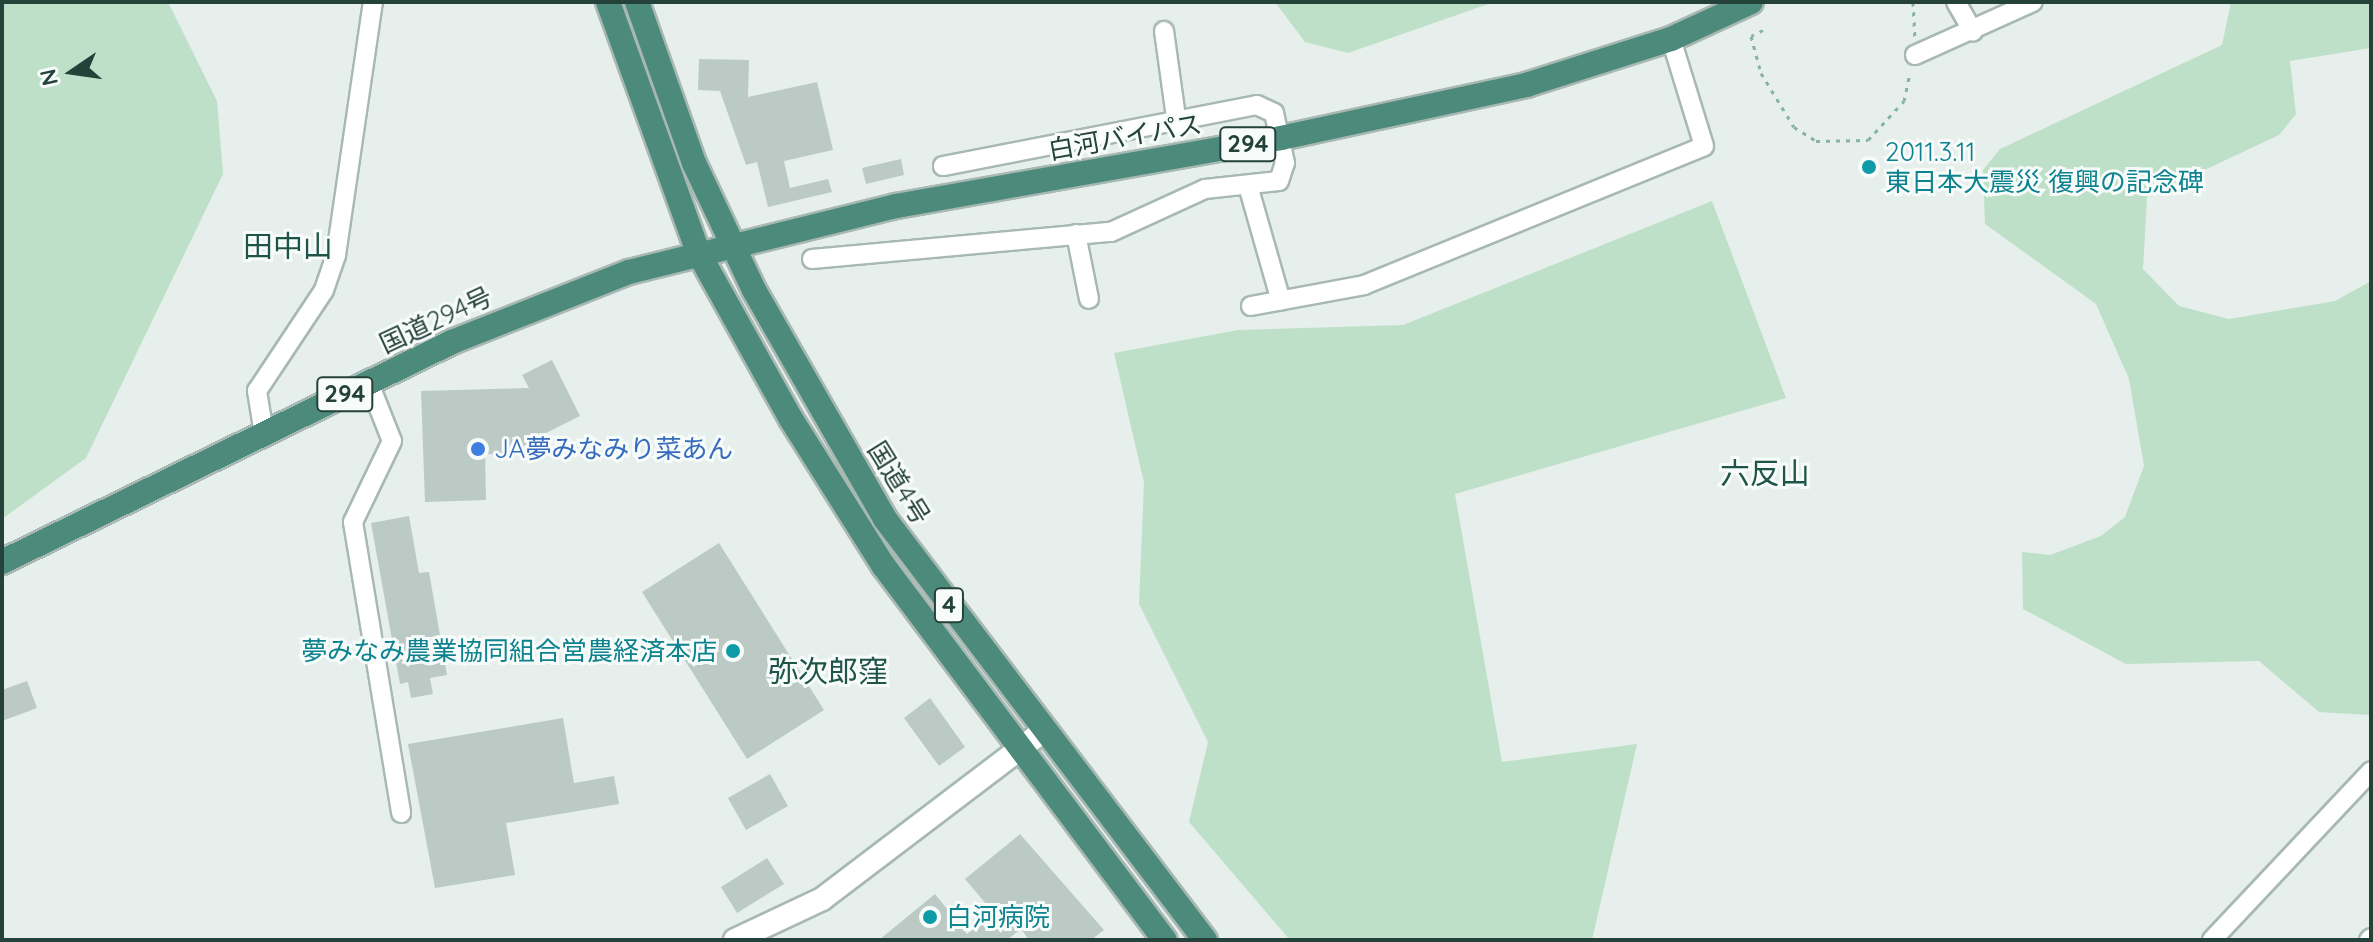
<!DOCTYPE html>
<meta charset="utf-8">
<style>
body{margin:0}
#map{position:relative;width:2373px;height:942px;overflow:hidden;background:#e6efeb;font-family:Quicksand,"Noto Sans JP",sans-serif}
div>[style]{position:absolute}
.green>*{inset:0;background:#bfe0c8}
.building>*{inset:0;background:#bbcac4}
.path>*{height:3px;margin-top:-1.5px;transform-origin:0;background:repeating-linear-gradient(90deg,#86b3a5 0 4px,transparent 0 10px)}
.roads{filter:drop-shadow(2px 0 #a8b8b2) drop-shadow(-2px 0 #a8b8b2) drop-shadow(0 2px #a8b8b2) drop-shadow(0 -2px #a8b8b2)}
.minor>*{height:18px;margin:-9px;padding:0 9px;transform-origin:9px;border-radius:9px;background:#fff}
.tertiary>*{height:22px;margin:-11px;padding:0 11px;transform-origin:11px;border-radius:11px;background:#fff}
.trunk>*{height:24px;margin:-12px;padding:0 12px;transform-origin:12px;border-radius:12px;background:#4c8a7c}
.dots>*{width:22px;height:22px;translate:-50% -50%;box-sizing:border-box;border:4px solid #f7fbf9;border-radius:50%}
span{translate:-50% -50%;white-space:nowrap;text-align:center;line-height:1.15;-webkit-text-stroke:6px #f7fbf9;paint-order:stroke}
.shield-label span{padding:2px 6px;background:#f7fbf9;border:2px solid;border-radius:6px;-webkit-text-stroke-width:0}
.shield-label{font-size:24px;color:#24423a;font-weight:700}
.street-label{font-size:26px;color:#24423a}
.culture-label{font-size:26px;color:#0d838f}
.left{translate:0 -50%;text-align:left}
.right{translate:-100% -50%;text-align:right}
.shop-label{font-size:26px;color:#366cbe}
.quarter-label{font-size:30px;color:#1f5548}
.frame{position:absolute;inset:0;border:4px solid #24423a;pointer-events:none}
.north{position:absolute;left:32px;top:32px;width:80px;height:80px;-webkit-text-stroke:6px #f7fbf9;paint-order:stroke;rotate:257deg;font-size:22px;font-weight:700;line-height:32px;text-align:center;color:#24423a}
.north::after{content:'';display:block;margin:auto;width:28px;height:36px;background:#24423a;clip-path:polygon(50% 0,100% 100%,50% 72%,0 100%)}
</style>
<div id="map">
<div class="green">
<div style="clip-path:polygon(2px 2px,168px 2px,217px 101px,223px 174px,86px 458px,2px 519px)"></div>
<div style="clip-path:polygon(1275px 2px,1494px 2px,1348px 53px,1305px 42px)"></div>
<div style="clip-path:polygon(2231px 2px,2371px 2px,2371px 48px,2290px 61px,2296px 114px,2279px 135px,2147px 197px,2143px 269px,2179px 306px,2229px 319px,2335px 301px,2371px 281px,2369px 715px,2319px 712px,2259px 661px,2126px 664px,2023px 609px,2022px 552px,2050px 555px,2101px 536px,2125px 517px,2144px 466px,2129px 379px,2096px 304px,1985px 224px,1983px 170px,2000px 149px,2222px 45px)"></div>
<div style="clip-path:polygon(1712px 201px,1786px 398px,1455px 494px,1502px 762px,1637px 744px,1592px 940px,1290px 940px,1189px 822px,1208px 742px,1139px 604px,1144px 483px,1114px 353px,1238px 330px,1403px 325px)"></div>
</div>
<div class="building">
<div style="clip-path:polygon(699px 59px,749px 60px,748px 97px,817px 82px,833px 150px,784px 161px,790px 188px,828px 179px,832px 192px,768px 207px,757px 162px,746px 165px,720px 91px,698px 90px)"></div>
<div style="clip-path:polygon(901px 159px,904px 175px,866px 184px,862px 168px)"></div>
<div style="clip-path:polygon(552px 360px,580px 416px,542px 435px,530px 455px,485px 454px,486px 500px,425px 502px,421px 391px,529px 388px,522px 375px)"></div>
<div style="clip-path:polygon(409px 516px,419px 573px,429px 572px,447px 675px,430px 678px,433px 694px,411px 698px,408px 682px,400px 684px,371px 523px)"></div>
<div style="clip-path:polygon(719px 543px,824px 710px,747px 759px,642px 592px)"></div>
<div style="clip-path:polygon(27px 681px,37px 708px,2px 721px,2px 690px)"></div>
<div style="clip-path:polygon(930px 698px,965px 747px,939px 766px,904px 718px)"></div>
<div style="clip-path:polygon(563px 718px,574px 783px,614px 776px,619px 804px,506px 823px,515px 875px,435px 888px,408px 744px)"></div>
<div style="clip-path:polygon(770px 774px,788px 806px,746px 830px,728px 798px)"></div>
<div style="clip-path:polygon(1020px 834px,1104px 930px,1091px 940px,1029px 940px,1021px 929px,1007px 940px,879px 940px,935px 894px,967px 934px,993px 912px,965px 879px)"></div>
<div style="clip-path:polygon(767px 858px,784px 884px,737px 913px,721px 887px)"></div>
</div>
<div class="path">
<div style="left:1913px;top:2px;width:36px;rotate:87deg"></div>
<div style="left:1763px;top:30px;width:13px;rotate:153deg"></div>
<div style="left:1751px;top:36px;width:38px;rotate:75deg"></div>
<div style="left:1761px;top:73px;width:63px;rotate:58.6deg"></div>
<div style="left:1794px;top:127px;width:26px;rotate:32deg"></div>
<div style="left:1816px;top:141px;width:52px;rotate:-1.1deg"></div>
<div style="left:1868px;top:140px;width:53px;rotate:-47.3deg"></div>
<div style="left:1904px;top:101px;width:29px;rotate:-78deg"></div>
</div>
<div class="roads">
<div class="minor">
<div style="left:1956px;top:2px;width:34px;rotate:60deg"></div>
<div style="left:1164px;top:31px;width:95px;rotate:82.1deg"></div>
<div style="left:1915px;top:55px;width:129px;rotate:-24.2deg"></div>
<div style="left:1249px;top:189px;width:116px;rotate:74.1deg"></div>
<div style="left:1076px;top:234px;width:66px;rotate:78.7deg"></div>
<div style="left:812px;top:259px;width:300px;rotate:-5.2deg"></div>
<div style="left:1111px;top:232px;width:103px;rotate:-24.6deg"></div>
<div style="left:1205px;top:189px;width:74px;rotate:-6.2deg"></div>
<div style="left:1279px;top:181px;width:19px;rotate:-72deg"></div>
<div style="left:1285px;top:163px;width:51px;rotate:-102.4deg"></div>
<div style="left:1274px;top:113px;width:19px;rotate:-155deg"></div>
<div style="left:1257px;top:105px;width:320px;rotate:169deg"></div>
<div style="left:1251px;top:306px;width:115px;rotate:-10.5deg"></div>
<div style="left:1364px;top:285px;width:367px;rotate:-22.2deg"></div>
<div style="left:1704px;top:146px;width:112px;rotate:-107.1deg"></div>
<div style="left:369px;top:383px;width:62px;rotate:68.4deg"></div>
<div style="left:392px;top:441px;width:90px;rotate:115.7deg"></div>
<div style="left:353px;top:522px;width:295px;rotate:80.6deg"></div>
<div style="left:264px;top:434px;width:44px;rotate:-99.2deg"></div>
<div style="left:257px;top:391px;width:121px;rotate:-56.4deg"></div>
<div style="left:324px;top:290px;width:37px;rotate:-71deg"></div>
<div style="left:336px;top:255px;width:256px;rotate:-81.7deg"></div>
<div style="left:2212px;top:940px;width:232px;rotate:-46.7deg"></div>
<div style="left:2369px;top:940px;width:3px;rotate:-45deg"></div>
</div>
<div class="tertiary">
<div style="left:735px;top:940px;width:96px;rotate:-25.2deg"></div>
<div style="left:822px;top:899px;width:278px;rotate:-37.2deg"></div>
</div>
<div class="trunk">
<div style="left:608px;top:2px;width:266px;rotate:70.2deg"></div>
<div style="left:698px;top:252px;width:191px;rotate:60.9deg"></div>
<div style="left:791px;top:419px;width:173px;rotate:57.8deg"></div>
<div style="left:883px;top:565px;width:469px;rotate:53.1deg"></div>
<div style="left:637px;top:2px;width:171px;rotate:70.5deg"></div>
<div style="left:694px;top:163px;width:140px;rotate:64.7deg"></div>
<div style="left:754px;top:290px;width:264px;rotate:60.2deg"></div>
<div style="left:885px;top:519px;width:529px;rotate:52.76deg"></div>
<div style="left:2px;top:562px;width:501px;rotate:-26.05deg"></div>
<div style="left:452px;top:342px;width:190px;rotate:-21.6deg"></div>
<div style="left:629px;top:272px;width:275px;rotate:-13.9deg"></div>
<div style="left:896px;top:206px;width:391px;rotate:-10deg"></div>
<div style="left:1281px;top:138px;width:251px;rotate:-12.2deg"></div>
<div style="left:1526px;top:85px;width:152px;rotate:-17.6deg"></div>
<div style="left:1671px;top:39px;width:88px;rotate:-24.8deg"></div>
</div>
</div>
<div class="dots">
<div style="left:1869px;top:167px;background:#0f9aa8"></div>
<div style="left:478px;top:449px;background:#3f7fe0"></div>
<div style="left:733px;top:651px;background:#0f9aa8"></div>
<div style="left:930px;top:917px;background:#0f9aa8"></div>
</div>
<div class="shield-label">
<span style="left:1248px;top:144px">294</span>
<span style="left:345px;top:394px">294</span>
<span style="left:949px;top:605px">4</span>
</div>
<div class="street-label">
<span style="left:1125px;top:137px;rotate:-10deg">白河バイパス</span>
<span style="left:436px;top:320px;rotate:-25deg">国道294号</span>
<span style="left:899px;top:483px;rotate:58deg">国道4号</span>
</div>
<div class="culture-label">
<span class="left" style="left:1885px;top:167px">2011.3.11<br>東日本大震災 復興の記念碑</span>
<span class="right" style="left:717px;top:651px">夢みなみ農業協同組合営農経済本店</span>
<span class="left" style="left:946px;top:917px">白河病院</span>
</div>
<div class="shop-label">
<span class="left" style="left:494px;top:449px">JA夢みなみり菜あん</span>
</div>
<div class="quarter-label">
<span style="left:288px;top:246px">田中山</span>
<span style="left:1765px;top:473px">六反山</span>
<span style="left:828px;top:671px">弥次郎窪</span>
</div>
<div class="frame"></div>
<div class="north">N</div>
</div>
